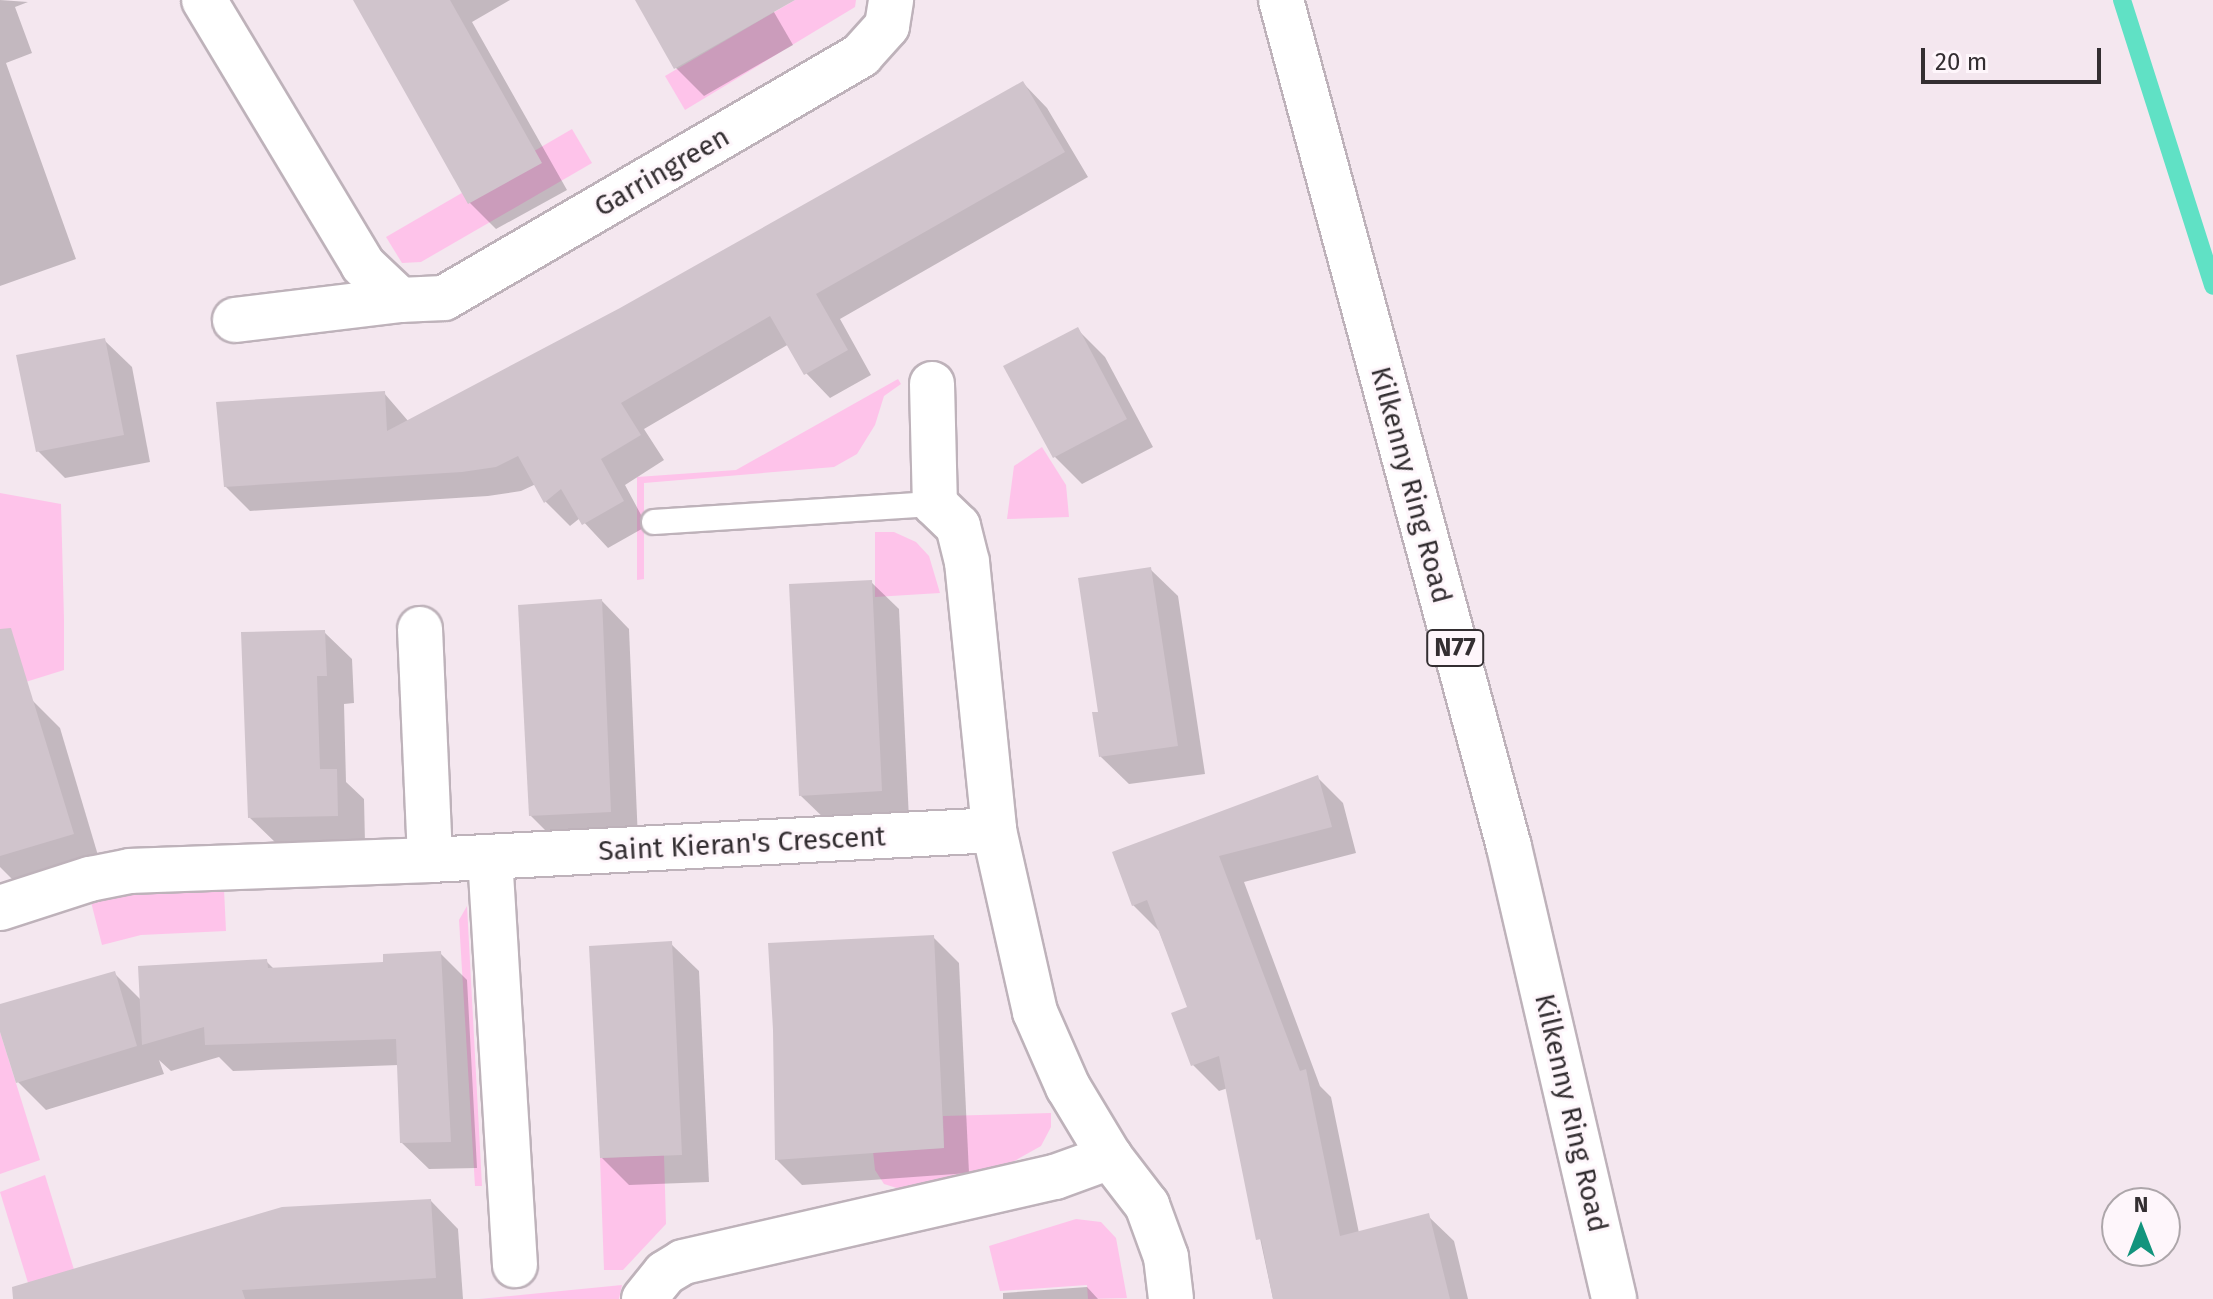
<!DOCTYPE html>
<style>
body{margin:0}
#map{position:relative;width:2213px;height:1299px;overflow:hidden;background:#f4e7ef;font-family:"Fira Sans",sans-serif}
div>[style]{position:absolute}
.green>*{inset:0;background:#fec3ea}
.shadow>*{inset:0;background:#0003}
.stream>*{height:18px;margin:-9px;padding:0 9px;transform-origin:9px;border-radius:9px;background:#60e1c5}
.building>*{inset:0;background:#d0c4cc}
.roads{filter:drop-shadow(2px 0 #beb2ba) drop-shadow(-2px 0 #beb2ba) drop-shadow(0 2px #beb2ba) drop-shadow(0 -2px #beb2ba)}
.service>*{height:24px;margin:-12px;padding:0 12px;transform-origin:12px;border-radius:12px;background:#fff}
.minor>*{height:44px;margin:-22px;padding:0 22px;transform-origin:22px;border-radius:22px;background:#fff}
.primary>*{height:44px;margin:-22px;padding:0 22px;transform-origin:22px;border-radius:22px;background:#fff}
span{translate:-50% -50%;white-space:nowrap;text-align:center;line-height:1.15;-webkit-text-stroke:6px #fef6fb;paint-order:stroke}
.shield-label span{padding:2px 6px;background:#fef6fb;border:2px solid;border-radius:6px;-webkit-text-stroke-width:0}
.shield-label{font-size:26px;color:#332e31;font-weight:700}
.street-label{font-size:28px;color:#332e31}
.north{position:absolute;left:2101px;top:1187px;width:80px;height:80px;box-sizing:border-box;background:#fef6fb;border:2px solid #ada6aa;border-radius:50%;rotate:0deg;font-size:22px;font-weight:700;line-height:32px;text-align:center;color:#332e31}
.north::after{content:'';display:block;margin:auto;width:28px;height:36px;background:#12947d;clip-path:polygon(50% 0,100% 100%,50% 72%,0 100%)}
.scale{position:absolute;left:1921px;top:48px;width:180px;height:36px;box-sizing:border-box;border:4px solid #332e31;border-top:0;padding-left:10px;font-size:24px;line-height:28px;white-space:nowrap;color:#332e31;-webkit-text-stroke:6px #fef6fb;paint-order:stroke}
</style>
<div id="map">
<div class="green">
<div style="clip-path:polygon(795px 0,856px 0,855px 7px,685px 110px,665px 76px)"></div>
<div style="clip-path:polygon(572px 129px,592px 163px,421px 262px,402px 263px,386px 237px)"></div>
<div style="clip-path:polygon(898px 379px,901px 384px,884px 396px,875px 425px,857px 454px,834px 467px,644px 483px,644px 579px,637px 580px,637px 477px,736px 470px)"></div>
<div style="clip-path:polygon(1042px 447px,1066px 485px,1069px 517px,1007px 519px,1014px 466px)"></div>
<div style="clip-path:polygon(0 493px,61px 504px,64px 619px,64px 670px,0 690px)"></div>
<div style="clip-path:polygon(875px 532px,894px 532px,916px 542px,929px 556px,940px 593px,875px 597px)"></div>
<div style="clip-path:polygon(224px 889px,226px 931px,141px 935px,102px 945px,91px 902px,127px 893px)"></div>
<div style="clip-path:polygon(467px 906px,482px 1186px,475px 1186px,459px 920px)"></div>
<div style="clip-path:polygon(0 1032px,40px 1160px,0 1174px)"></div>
<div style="clip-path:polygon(1051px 1113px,1051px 1127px,1041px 1146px,1009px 1164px,900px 1189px,884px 1184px,875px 1170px,873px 1151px,944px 1148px,943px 1116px)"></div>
<div style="clip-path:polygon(664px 1155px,666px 1224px,623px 1270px,604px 1270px,600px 1158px)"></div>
<div style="clip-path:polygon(45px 1175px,83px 1299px,33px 1299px,0 1192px)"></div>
<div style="clip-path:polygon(1076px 1219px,1101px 1222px,1116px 1238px,1127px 1298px,1088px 1299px,1087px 1285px,1000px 1291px,989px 1246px)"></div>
<div style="clip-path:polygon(622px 1285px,619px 1299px,479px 1299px)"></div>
</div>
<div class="shadow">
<div style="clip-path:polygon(0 0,28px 2px,15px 7px,32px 53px,6px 63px,76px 259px,0 286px)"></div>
<div style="clip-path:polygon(355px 0,510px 0,472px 22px,567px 190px,496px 229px,469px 202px)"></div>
<div style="clip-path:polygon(637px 0,767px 0,793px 45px,704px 96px,676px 68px)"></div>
<div style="clip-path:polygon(1023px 83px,1047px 108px,1088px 177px,840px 319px,871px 375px,830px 398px,806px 373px,789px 344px,644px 429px,664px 460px,625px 485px,647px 526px,608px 548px,580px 518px,570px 526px,545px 501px,536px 484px,521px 491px,488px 496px,250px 511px,225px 486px,384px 393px,409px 422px,621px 310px)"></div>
<div style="clip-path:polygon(1077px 329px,1105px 357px,1153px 447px,1082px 484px,1054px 456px)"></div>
<div style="clip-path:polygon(104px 340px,132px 367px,150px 462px,65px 478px,38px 451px)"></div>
<div style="clip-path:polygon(1150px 569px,1178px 596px,1205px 774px,1129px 784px,1101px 757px,1100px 713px)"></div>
<div style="clip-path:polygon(871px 582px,899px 609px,909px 819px,829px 823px,801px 796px)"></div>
<div style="clip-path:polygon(602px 601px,629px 629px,638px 840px,558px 843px,531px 816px)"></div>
<div style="clip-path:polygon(324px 632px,352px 659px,354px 703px,344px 704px,346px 782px,364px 799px,365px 843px,278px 845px,250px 818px)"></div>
<div style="clip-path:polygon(33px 701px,60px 728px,100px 862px,19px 886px,0 867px,0 710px)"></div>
<div style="clip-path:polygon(1317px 777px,1343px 803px,1356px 853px,1244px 882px,1320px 1086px,1331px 1097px,1359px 1233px,1428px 1216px,1454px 1241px,1468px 1299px,1273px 1299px,1228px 1088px,1219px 1091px,1193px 1065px,1174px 1015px,1190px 1009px,1159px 931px,1133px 905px)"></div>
<div style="clip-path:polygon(933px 937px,959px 963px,969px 1173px,802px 1185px,777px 1160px,775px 1030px)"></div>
<div style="clip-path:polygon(671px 944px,699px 971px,709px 1182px,629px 1185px,602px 1158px)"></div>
<div style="clip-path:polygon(440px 953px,467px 980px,477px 1168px,429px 1169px,402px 1143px,399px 1065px,233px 1071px,219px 1057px,171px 1071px,159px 1060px,164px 1074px,46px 1110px,18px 1082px,0 1025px,0 1007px,114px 973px,142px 1001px,266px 961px,275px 970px,385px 964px)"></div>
<div style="clip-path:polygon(431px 1201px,458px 1229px,463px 1299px,85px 1299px)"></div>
<div style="clip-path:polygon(1087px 1287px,1098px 1299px,1003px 1299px,1003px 1293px)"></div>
</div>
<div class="stream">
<div style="left:2122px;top:0;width:300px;rotate:72.3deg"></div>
</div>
<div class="building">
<div style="clip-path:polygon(353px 0,450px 0,542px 163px,468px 204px)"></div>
<div style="clip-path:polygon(635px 0,795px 0,674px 69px)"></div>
<div style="clip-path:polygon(1023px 81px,1065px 152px,816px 294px,848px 350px,804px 375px,770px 316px,621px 403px,641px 435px,601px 459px,624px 501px,582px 525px,561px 489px,544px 503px,518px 456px,496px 467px,462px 472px,224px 487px,216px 402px,385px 391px,387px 431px,620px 308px)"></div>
<div style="clip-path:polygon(1078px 327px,1127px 419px,1053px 458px,1003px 366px)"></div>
<div style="clip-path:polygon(105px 338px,124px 435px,36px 452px,16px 355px)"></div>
<div style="clip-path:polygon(1151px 567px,1178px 746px,1099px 757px,1092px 712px,1098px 712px,1078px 578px)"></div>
<div style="clip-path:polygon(872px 580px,882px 791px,799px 796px,789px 584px)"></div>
<div style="clip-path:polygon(602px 599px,611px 812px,529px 816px,518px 605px)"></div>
<div style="clip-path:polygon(11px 628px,74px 834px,0 856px,0 629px)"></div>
<div style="clip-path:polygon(325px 630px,327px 676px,317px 676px,320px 769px,337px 769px,338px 816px,248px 818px,241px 632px)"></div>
<div style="clip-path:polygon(1318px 775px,1332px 827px,1219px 856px,1300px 1071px,1306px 1069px,1340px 1236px,1429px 1213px,1450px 1299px,1273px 1299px,1261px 1239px,1256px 1240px,1219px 1056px,1191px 1066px,1171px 1013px,1187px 1007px,1167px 953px,1147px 900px,1132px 906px,1112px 852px)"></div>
<div style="clip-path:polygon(934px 935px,944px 1148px,775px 1160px,773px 1030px,768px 943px)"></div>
<div style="clip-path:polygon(672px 941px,682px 1155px,600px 1158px,589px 946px)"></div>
<div style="clip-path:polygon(441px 951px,451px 1142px,400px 1143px,396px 1039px,205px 1045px,204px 1027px,142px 1045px,138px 966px,267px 959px,268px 968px,383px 962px,383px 954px)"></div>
<div style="clip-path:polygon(115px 971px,137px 1046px,16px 1083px,0 1032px,0 1004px)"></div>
<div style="clip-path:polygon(431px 1199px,436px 1278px,242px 1290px,245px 1299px,13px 1299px,12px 1287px,282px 1207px)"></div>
</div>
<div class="roads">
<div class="service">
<div style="left:654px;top:522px;width:282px;rotate:-3.7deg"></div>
</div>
<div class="minor">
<div style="left:204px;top:0;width:309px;rotate:59deg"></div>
<div style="left:363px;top:265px;width:51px;rotate:43.4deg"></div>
<div style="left:400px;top:300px;width:44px;rotate:-2.6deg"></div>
<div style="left:444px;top:298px;width:483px;rotate:-30.2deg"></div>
<div style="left:861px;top:55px;width:39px;rotate:-48deg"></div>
<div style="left:887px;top:26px;width:26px;rotate:-81deg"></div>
<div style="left:235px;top:320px;width:166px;rotate:-6.9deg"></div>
<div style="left:932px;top:384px;width:120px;rotate:88.6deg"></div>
<div style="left:935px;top:504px;width:32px;rotate:44deg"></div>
<div style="left:958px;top:526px;width:37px;rotate:76deg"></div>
<div style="left:967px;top:562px;width:269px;rotate:84.2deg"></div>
<div style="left:994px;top:830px;width:187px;rotate:77.3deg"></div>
<div style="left:1035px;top:1012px;width:82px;rotate:66.3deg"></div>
<div style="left:1068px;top:1087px;width:82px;rotate:59deg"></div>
<div style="left:1110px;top:1157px;width:61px;rotate:52.4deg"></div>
<div style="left:1147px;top:1205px;width:55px;rotate:69.9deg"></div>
<div style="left:1166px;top:1257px;width:42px;rotate:83.2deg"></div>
<div style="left:420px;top:629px;width:231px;rotate:87.5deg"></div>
<div style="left:490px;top:857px;width:409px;rotate:86.5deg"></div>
<div style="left:0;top:908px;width:95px;rotate:-17.9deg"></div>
<div style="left:90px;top:879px;width:41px;rotate:-11.3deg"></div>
<div style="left:130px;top:871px;width:300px;rotate:-2.1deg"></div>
<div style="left:430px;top:860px;width:565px;rotate:-3.04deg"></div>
<div style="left:644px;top:1299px;width:33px;rotate:-51deg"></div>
<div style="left:665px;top:1273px;width:21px;rotate:-31deg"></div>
<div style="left:683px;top:1262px;width:382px;rotate:-12.9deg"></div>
<div style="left:1055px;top:1177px;width:59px;rotate:-20deg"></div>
</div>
<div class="primary">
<div style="left:1281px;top:0;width:877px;rotate:74.93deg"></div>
<div style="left:1509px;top:847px;width:464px;rotate:76.9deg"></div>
</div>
</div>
<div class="shield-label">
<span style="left:1455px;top:648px">N77</span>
</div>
<div class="street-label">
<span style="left:662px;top:172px;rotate:-30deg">Garringreen</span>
<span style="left:1411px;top:485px;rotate:75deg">Kilkenny Ring Road</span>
<span style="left:742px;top:844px;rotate:-3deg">Saint Kieran's Crescent</span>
<span style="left:1571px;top:1113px;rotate:77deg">Kilkenny Ring Road</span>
</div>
<div class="north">N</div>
<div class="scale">20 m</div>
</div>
